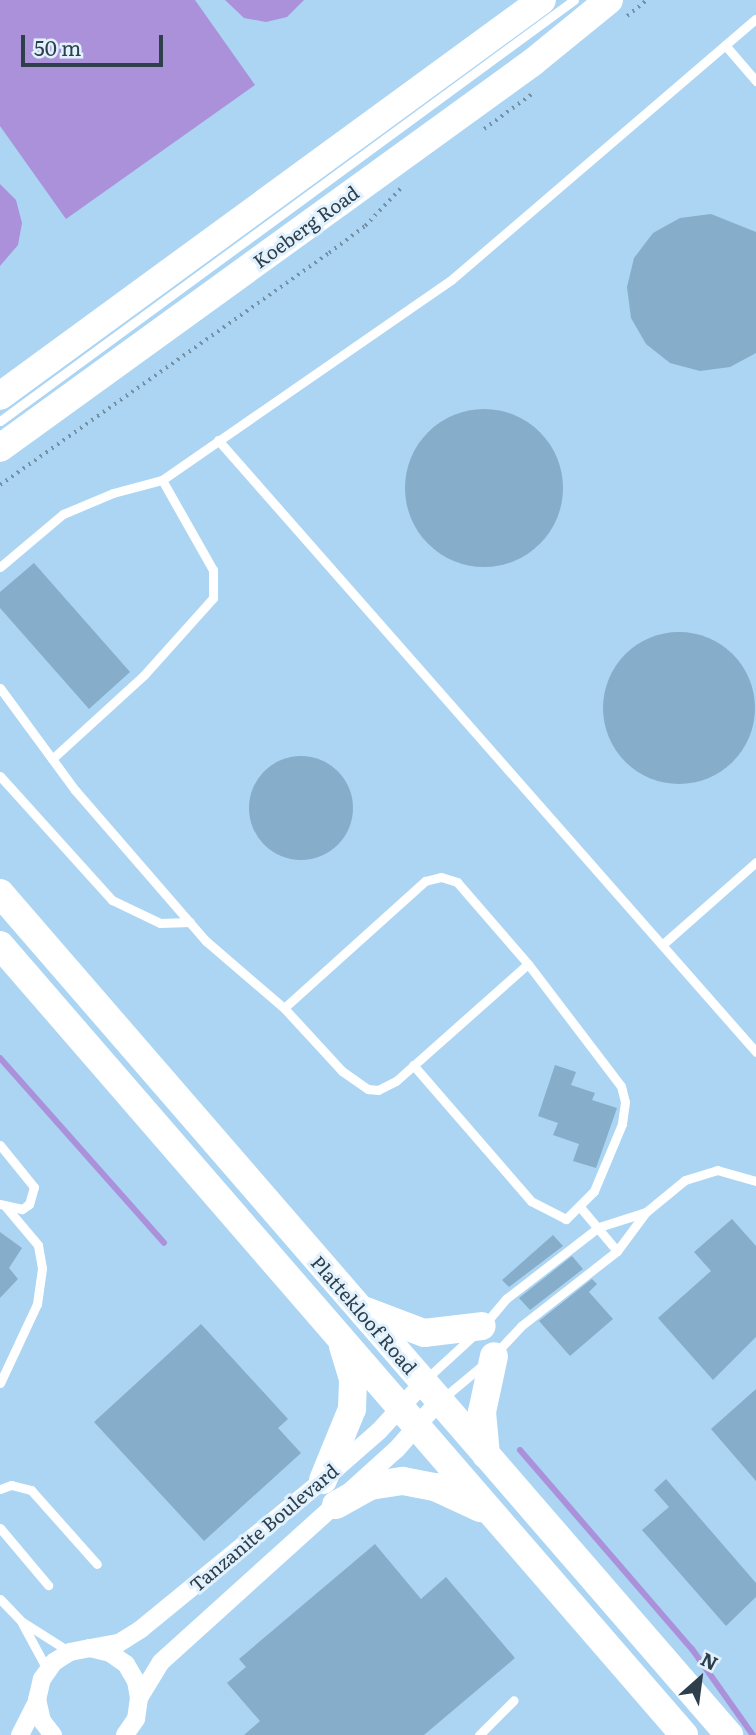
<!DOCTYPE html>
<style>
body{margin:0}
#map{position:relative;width:756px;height:1735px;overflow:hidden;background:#abd5f3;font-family:Literata,serif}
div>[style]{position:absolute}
.water>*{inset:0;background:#aa91da}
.stream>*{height:6px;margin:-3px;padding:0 3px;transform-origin:3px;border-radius:3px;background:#aa91da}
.building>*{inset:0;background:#86aecb}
.round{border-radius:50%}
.path>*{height:3.5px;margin-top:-1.75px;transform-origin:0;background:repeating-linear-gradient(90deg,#7391a7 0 2px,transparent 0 7px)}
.lane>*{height:9px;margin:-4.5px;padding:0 4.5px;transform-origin:4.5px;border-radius:4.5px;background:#fff}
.street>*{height:18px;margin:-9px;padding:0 9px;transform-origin:9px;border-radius:9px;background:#fff}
.primary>*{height:28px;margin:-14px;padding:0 14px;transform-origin:14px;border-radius:14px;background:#fff}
span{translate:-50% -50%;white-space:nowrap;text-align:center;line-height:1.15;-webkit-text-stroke:6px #e1f2fe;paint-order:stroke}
.street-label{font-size:19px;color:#2e3f4b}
.north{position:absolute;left:665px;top:1644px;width:70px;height:70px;-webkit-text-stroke:5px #e1f2fe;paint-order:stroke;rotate:28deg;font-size:19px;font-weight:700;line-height:28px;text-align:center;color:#2e3f4b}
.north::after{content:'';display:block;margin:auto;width:24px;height:32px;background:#2e3f4b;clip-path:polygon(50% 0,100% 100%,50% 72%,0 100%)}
.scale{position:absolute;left:21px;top:35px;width:142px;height:32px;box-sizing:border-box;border:4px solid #2e3f4b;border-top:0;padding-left:9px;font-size:21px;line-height:24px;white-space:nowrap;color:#2e3f4b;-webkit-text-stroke:5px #e1f2fe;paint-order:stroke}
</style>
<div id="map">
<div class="water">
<div style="clip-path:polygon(0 0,195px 0,255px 85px,66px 219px,0 126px)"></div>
<div style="clip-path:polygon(225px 0,304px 0,287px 17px,266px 22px,244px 18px)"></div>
<div style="clip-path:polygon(0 184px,16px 200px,22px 223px,18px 245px,0 266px)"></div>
</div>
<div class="stream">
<div style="left:0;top:1058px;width:247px;rotate:48.4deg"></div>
<div style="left:520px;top:1450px;width:263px;rotate:49.2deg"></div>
<div style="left:692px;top:1649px;width:105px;rotate:54.7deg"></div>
</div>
<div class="building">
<div style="clip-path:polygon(711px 214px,756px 232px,756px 353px,730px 367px,700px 371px,670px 363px,646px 344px,631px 318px,627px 287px,634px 258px,653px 233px,680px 218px)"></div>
<div class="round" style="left:405px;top:409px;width:158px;height:158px"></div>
<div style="clip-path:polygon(34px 563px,130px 672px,89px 709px,0 608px,0 592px)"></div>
<div class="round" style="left:603px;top:632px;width:152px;height:152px"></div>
<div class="round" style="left:249px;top:756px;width:104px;height:104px"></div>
<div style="clip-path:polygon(555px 1065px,576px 1072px,571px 1085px,595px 1093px,592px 1100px,617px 1108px,596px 1168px,573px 1161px,579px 1144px,553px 1135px,558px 1123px,538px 1116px)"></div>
<div style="clip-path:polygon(732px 1219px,756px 1246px,756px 1337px,713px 1380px,658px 1318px,711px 1271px,694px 1252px)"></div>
<div style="clip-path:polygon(0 1232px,22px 1248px,9px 1268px,18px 1279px,0 1298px)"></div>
<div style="clip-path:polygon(553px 1235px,563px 1246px,509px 1287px,502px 1280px)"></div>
<div style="clip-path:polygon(572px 1256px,583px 1269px,530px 1310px,519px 1298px)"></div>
<div style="clip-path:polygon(592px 1279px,597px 1284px,589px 1292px,613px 1319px,570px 1356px,539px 1321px)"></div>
<div style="clip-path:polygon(201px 1324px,288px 1419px,278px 1428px,301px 1453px,204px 1541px,94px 1422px)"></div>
<div style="clip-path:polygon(756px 1389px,756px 1481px,711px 1429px)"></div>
<div style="clip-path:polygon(666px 1479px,756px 1583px,756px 1597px,726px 1626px,642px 1530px,669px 1507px,654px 1490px)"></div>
<div style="clip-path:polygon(375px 1544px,421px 1599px,446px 1577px,515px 1658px,424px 1735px,244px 1735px,260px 1721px,227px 1683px,246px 1667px,239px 1659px)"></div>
</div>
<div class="path">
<div style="left:627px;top:16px;width:26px;rotate:-39deg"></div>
<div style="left:484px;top:129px;width:59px;rotate:-36.1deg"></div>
<div style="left:0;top:485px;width:403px;rotate:-35.2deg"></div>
<div style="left:329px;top:253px;width:45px;rotate:-36.9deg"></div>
<div style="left:365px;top:226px;width:52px;rotate:-46.5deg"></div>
</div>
<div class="lane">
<div style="left:725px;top:45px;width:48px;rotate:49.3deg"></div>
<div style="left:0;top:421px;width:712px;rotate:-36.26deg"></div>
<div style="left:218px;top:440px;width:815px;rotate:48.68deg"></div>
<div style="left:0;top:567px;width:82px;rotate:-40.1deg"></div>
<div style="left:63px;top:514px;width:54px;rotate:-22.8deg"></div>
<div style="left:113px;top:493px;width:51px;rotate:-14.9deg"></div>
<div style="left:162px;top:480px;width:351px;rotate:-34.7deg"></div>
<div style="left:451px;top:280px;width:401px;rotate:-40.6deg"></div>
<div style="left:0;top:688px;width:127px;rotate:53.7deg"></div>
<div style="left:75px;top:790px;width:200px;rotate:49.1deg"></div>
<div style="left:206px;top:941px;width:103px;rotate:40.7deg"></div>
<div style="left:284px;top:1008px;width:86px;rotate:47.4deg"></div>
<div style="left:342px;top:1071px;width:32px;rotate:35deg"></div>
<div style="left:368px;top:1089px;width:10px;rotate:6deg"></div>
<div style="left:378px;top:1090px;width:20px;rotate:-27deg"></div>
<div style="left:396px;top:1081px;width:176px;rotate:-41.6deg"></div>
<div style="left:52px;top:759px;width:125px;rotate:-42.4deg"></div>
<div style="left:144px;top:675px;width:103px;rotate:-48.1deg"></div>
<div style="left:213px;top:598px;width:28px;rotate:-90deg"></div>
<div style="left:213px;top:570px;width:103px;rotate:-119.5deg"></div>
<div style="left:0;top:776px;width:167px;rotate:47.9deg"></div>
<div style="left:112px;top:900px;width:53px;rotate:25.6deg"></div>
<div style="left:160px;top:923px;width:30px;rotate:-2deg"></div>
<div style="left:662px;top:945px;width:125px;rotate:-41.4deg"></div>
<div style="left:284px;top:1008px;width:190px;rotate:-42deg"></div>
<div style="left:425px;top:881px;width:16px;rotate:-14deg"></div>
<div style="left:441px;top:877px;width:17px;rotate:17deg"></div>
<div style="left:457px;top:882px;width:108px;rotate:49.1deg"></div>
<div style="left:528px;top:964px;width:153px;rotate:52.7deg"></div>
<div style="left:621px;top:1086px;width:16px;rotate:76deg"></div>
<div style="left:625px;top:1102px;width:22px;rotate:98deg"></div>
<div style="left:622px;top:1124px;width:73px;rotate:112.7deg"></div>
<div style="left:594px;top:1191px;width:40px;rotate:135deg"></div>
<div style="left:566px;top:1219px;width:39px;rotate:-153deg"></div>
<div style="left:531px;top:1201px;width:180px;rotate:-130.9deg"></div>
<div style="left:0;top:1145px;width:54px;rotate:51deg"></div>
<div style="left:34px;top:1187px;width:18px;rotate:106deg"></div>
<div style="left:29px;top:1204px;width:9px;rotate:144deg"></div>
<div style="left:22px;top:1209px;width:23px;rotate:-167deg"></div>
<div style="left:580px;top:1207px;width:57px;rotate:49.9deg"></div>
<div style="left:484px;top:1325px;width:35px;rotate:-50deg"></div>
<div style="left:507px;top:1298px;width:116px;rotate:-37.7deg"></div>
<div style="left:599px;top:1227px;width:49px;rotate:-17.7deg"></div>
<div style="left:495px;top:1354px;width:38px;rotate:-47deg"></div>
<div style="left:521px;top:1326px;width:122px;rotate:-38deg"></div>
<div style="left:617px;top:1251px;width:49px;rotate:-53.4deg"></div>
<div style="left:646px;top:1212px;width:50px;rotate:-39.4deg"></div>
<div style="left:685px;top:1180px;width:34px;rotate:-17deg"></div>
<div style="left:717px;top:1170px;width:41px;rotate:15.8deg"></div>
<div style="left:425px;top:1380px;width:67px;rotate:-42.6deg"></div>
<div style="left:0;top:1383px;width:87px;rotate:-64.9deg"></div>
<div style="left:37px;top:1304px;width:36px;rotate:-82deg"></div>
<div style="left:42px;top:1268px;width:23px;rotate:-100deg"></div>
<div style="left:38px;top:1245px;width:50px;rotate:-130.1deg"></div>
<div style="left:442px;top:1399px;width:56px;rotate:-39.9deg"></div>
<div style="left:0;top:1489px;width:12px;rotate:-20deg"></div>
<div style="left:11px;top:1485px;width:21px;rotate:14deg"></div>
<div style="left:31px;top:1490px;width:99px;rotate:48.3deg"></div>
<div style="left:0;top:1528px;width:75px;rotate:49.9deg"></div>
<div style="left:0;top:1599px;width:30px;rotate:46deg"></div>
<div style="left:21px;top:1621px;width:58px;rotate:32.3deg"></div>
<div style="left:22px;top:1623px;width:55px;rotate:61.6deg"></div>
<div style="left:479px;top:1735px;width:49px;rotate:-45deg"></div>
</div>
<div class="street">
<div style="left:90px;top:1648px;width:29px;rotate:-10deg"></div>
<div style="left:119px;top:1643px;width:26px;rotate:-32deg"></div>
<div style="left:141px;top:1629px;width:235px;rotate:-39.3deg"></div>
<div style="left:323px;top:1480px;width:74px;rotate:-41.2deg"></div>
<div style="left:379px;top:1431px;width:65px;rotate:-47.5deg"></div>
<div style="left:139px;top:1698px;width:42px;rotate:-58.6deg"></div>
<div style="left:161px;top:1662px;width:316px;rotate:-42.1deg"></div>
<div style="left:396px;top:1450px;width:65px;rotate:-48.7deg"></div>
<div style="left:20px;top:1735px;width:38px;rotate:-63deg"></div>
<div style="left:53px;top:1735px;width:18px;rotate:-128deg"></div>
<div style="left:42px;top:1721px;width:22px;rotate:-103deg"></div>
<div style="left:37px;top:1700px;width:22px;rotate:-77deg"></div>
<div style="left:42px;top:1679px;width:21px;rotate:-55deg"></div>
<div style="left:54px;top:1662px;width:19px;rotate:-32deg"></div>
<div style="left:70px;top:1652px;width:20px;rotate:-11deg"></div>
<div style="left:90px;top:1648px;width:21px;rotate:14deg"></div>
<div style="left:110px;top:1653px;width:19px;rotate:35deg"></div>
<div style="left:126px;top:1664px;width:20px;rotate:60deg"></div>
<div style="left:136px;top:1681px;width:17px;rotate:80deg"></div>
<div style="left:139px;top:1698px;width:21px;rotate:98deg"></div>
<div style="left:136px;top:1719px;width:19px;rotate:125deg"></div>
</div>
<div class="primary">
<div style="left:0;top:396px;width:671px;rotate:-36.15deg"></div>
<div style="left:0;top:448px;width:658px;rotate:-35.91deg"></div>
<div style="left:533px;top:62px;width:98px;rotate:-39.2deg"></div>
<div style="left:0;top:893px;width:1114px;rotate:49.11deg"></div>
<div style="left:0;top:945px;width:1045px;rotate:49.11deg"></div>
<div style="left:366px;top:1311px;width:62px;rotate:20.8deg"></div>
<div style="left:424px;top:1333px;width:58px;rotate:-6.9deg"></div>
<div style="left:486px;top:1455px;width:43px;rotate:-95.3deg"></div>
<div style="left:482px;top:1412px;width:57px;rotate:-77.9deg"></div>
<div style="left:323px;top:1480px;width:77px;rotate:-67.8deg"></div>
<div style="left:352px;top:1409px;width:30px;rotate:-88deg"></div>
<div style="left:353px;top:1379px;width:34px;rotate:-107deg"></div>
<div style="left:336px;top:1505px;width:39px;rotate:-29deg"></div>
<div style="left:370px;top:1486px;width:33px;rotate:-9deg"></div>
<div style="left:403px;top:1481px;width:33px;rotate:11deg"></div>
<div style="left:435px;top:1487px;width:50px;rotate:25deg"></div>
</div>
<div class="street-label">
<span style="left:306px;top:227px;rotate:-36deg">Koeberg Road</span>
<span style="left:364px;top:1315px;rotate:49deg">Plattekloof Road</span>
<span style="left:264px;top:1528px;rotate:-40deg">Tanzanite Boulevard</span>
</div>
<div class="north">N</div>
<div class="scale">50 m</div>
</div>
